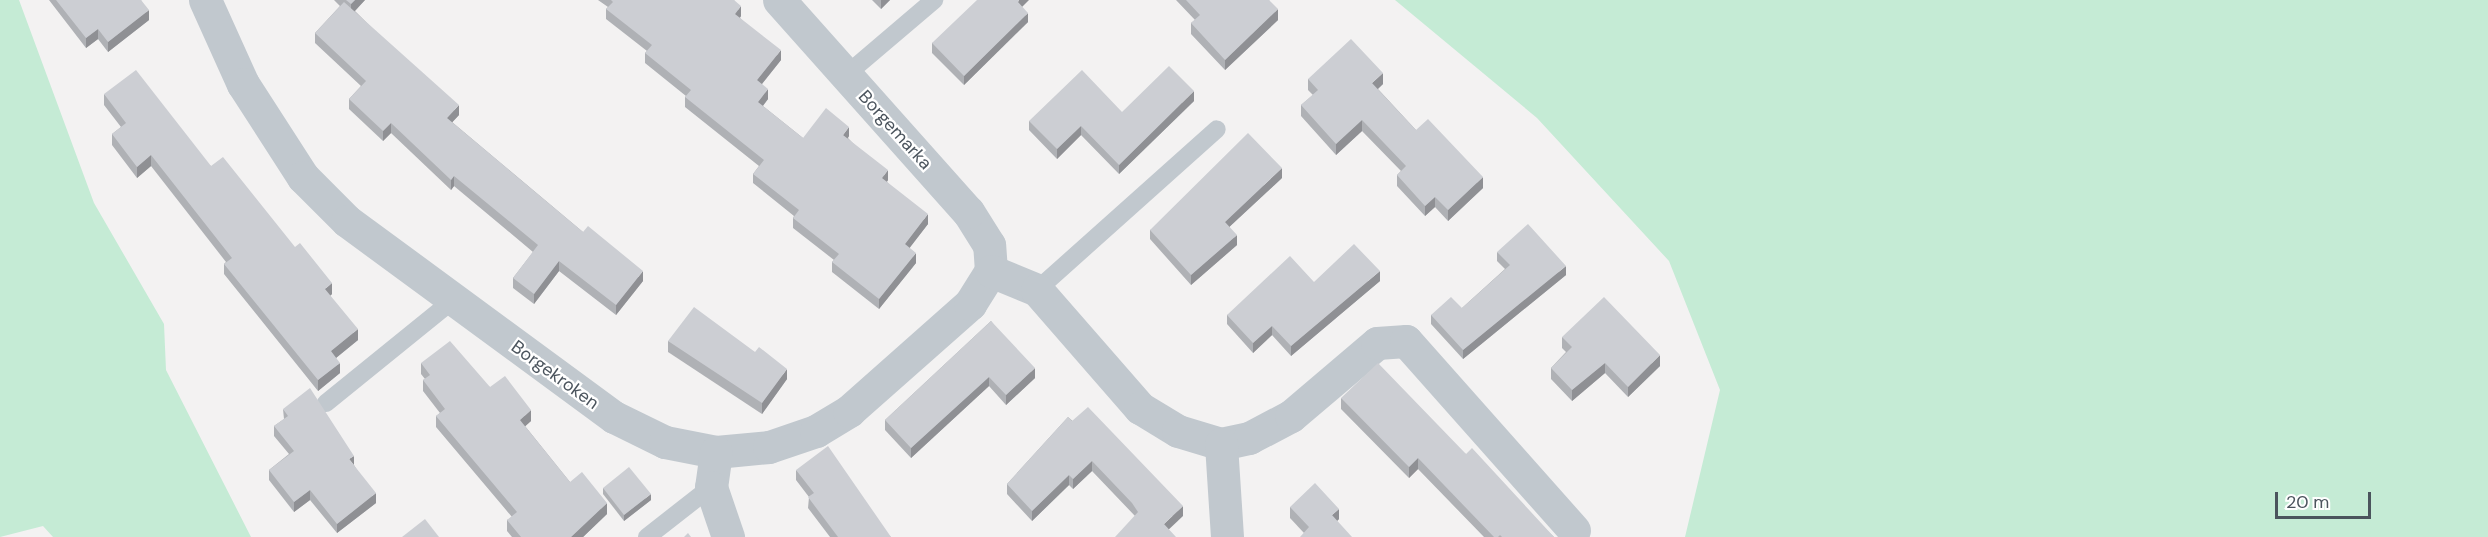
<!DOCTYPE html>
<style>
body{margin:0}
#map{position:relative;width:2488px;height:537px;overflow:hidden;background:#f3f2f2;font-family:"DM Sans",sans-serif}
div>[style]{position:absolute}
.green>*{inset:0;background:#c5ebd5}
.lane>*{height:18px;margin:-9px;padding:0 9px;transform-origin:9px;border-radius:9px;background:#c1c8ce}
.street>*{height:33px;margin:-16.5px;padding:0 16.5px;transform-origin:16.5px;border-radius:16.5px;background:#c1c8ce}
.wall>*{inset:0;background:#afb1b5}
.shaded-wall>*{inset:0;background:#8f9094}
.building>*{inset:0;background:#ccced3}
span{translate:-50% -50%;white-space:nowrap;text-align:center;line-height:1.15;-webkit-text-stroke:4.5px #fff;paint-order:stroke}
.street-label{font-size:18px;color:#4b545d}
.scale{position:absolute;left:2275px;top:492px;width:96px;height:27px;box-sizing:border-box;border:3px solid #4b545d;border-top:0;padding-left:8px;font-size:18px;line-height:21px;white-space:nowrap;color:#4b545d;-webkit-text-stroke:4px #fff;paint-order:stroke}
</style>
<div id="map">
<div class="green">
<div style="clip-path:polygon(0 0,19px 0,94px 203px,164px 324px,166px 370px,251px 537px,53px 537px,43px 526px,0 537px)"></div>
<div style="clip-path:polygon(1395px 0,2488px 0,2488px 537px,1685px 537px,1720px 390px,1669px 261px,1537px 118px)"></div>
</div>
<div class="lane">
<div style="left:846px;top:75px;width:116px;rotate:-40.4deg"></div>
<div style="left:1037px;top:290px;width:241px;rotate:-41.8deg"></div>
<div style="left:326px;top:403px;width:162px;rotate:-39deg"></div>
<div style="left:647px;top:537px;width:81px;rotate:-38deg"></div>
</div>
<div class="street">
<div style="left:205px;top:0;width:92px;rotate:65.7deg"></div>
<div style="left:243px;top:84px;width:111px;rotate:57.2deg"></div>
<div style="left:303px;top:177px;width:62px;rotate:45deg"></div>
<div style="left:347px;top:221px;width:331px;rotate:36.3deg"></div>
<div style="left:614px;top:417px;width:57px;rotate:26.1deg"></div>
<div style="left:665px;top:442px;width:52px;rotate:11.1deg"></div>
<div style="left:716px;top:452px;width:53px;rotate:-5.4deg"></div>
<div style="left:769px;top:447px;width:50px;rotate:-18.8deg"></div>
<div style="left:816px;top:431px;width:39px;rotate:-31deg"></div>
<div style="left:849px;top:411px;width:162px;rotate:-41.5deg"></div>
<div style="left:970px;top:304px;width:39px;rotate:-58deg"></div>
<div style="left:991px;top:271px;width:26px;rotate:-94deg"></div>
<div style="left:989px;top:245px;width:39px;rotate:-122deg"></div>
<div style="left:968px;top:212px;width:284px;rotate:-131.7deg"></div>
<div style="left:991px;top:271px;width:50px;rotate:22.4deg"></div>
<div style="left:1037px;top:290px;width:157px;rotate:48.9deg"></div>
<div style="left:1140px;top:408px;width:44px;rotate:31.2deg"></div>
<div style="left:1178px;top:431px;width:45px;rotate:16.8deg"></div>
<div style="left:1221px;top:444px;width:29px;rotate:-12deg"></div>
<div style="left:1249px;top:438px;width:47px;rotate:-27.6deg"></div>
<div style="left:1291px;top:416px;width:113px;rotate:-40.3deg"></div>
<div style="left:1377px;top:343px;width:29px;rotate:-4deg"></div>
<div style="left:1406px;top:341px;width:253px;rotate:48.4deg"></div>
<div style="left:1221px;top:444px;width:93px;rotate:86.3deg"></div>
<div style="left:716px;top:452px;width:35px;rotate:98deg"></div>
<div style="left:711px;top:487px;width:53px;rotate:71.2deg"></div>
</div>
<div class="wall">
<div style="clip-path:polygon(49px 0,141px 0,149px 20px,108px 52px,98px 39px,86px 48px)"></div>
<div style="clip-path:polygon(334px 0,365px 0,355px 11px,459px 115px,452px 122px,583px 232px,643px 281px,616px 315px,559px 271px,534px 304px,513px 288px,513px 278px,533px 252px,454px 186px,451px 190px,391px 133px,383px 141px,349px 109px,349px 99px,361px 86px,315px 43px,315px 33px,340px 6px)"></div>
<div style="clip-path:polygon(598px 0,734px 0,741px 16px,740px 18px,781px 60px,762px 84px,768px 99px,763px 106px,803px 138px,849px 136px,848px 138px,888px 180px,887px 182px,928px 224px,909px 248px,916px 263px,879px 309px,832px 272px,832px 262px,834px 260px,793px 228px,793px 218px,794px 216px,753px 183px,753px 174px,759px 166px,685px 107px,685px 97px,686px 96px,645px 63px,645px 53px,647px 51px,606px 19px,606px 9px,608px 7px)"></div>
<div style="clip-path:polygon(872px 0,890px 0,881px 9px)"></div>
<div style="clip-path:polygon(1176px 0,1269px 0,1278px 20px,1225px 70px,1191px 34px,1191px 23px,1195px 20px)"></div>
<div style="clip-path:polygon(1022px 7px,1028px 22px,964px 85px,932px 53px,932px 43px)"></div>
<div style="clip-path:polygon(1308px 79px,1383px 84px,1378px 89px,1416px 130px,1483px 188px,1448px 221px,1435px 207px,1425px 216px,1397px 186px,1397px 175px,1401px 171px,1362px 131px,1336px 155px,1301px 116px,1301px 105px,1313px 95px,1308px 90px)"></div>
<div style="clip-path:polygon(104px 94px,211px 166px,332px 294px,330px 296px,358px 340px,336px 358px,340px 373px,318px 391px,224px 274px,224px 264px,226px 262px,151px 166px,137px 178px,112px 145px,112px 134px,121px 127px,104px 105px)"></div>
<div style="clip-path:polygon(1194px 101px,1119px 174px,1081px 135px,1057px 159px,1029px 130px,1029px 121px,1122px 112px)"></div>
<div style="clip-path:polygon(1282px 178px,1229px 227px,1237px 245px,1191px 285px,1150px 239px,1150px 230px)"></div>
<div style="clip-path:polygon(1497px 252px,1566px 275px,1463px 359px,1431px 324px,1431px 315px,1462px 308px,1505px 269px,1497px 261px)"></div>
<div style="clip-path:polygon(1380px 281px,1291px 356px,1272px 335px,1253px 353px,1227px 324px,1227px 315px,1314px 282px)"></div>
<div style="clip-path:polygon(991px 321px,1035px 378px,1006px 405px,989px 386px,911px 458px,885px 430px,885px 420px)"></div>
<div style="clip-path:polygon(1562px 337px,1660px 366px,1628px 397px,1605px 373px,1572px 401px,1551px 379px,1551px 368px,1566px 352px,1562px 348px)"></div>
<div style="clip-path:polygon(668px 341px,755px 352px,787px 379px,762px 414px,668px 352px)"></div>
<div style="clip-path:polygon(421px 363px,490px 387px,531px 421px,525px 426px,570px 482px,607px 514px,583px 537px,512px 537px,507px 531px,507px 520px,512px 517px,436px 427px,436px 416px,440px 413px,423px 391px,423px 380px,425px 379px,421px 374px)"></div>
<div style="clip-path:polygon(1341px 398px,1466px 454px,1554px 537px,1484px 537px,1418px 469px,1409px 478px,1341px 409px)"></div>
<div style="clip-path:polygon(283px 409px,354px 465px,376px 503px,337px 533px,310px 500px,294px 512px,269px 480px,269px 470px,289px 454px,274px 436px,274px 426px,284px 419px)"></div>
<div style="clip-path:polygon(1068px 417px,1183px 516px,1135px 516px,1092px 471px,1073px 489px,1069px 485px,1032px 521px,1007px 494px,1007px 484px)"></div>
<div style="clip-path:polygon(796px 470px,891px 537px,830px 537px,808px 508px,809px 497px,796px 480px)"></div>
<div style="clip-path:polygon(603px 488px,651px 500px,624px 521px,603px 494px)"></div>
<div style="clip-path:polygon(1290px 507px,1339px 519px,1337px 521px,1304px 533px,1290px 518px)"></div>
</div>
<div class="shaded-wall">
<div style="clip-path:polygon(355px 0,365px 0,351px 15px,351px 4px)"></div>
<div style="clip-path:polygon(881px 0,890px 0,881px 9px)"></div>
<div style="clip-path:polygon(1019px 0,1029px 0,1018px 11px,1018px 2px)"></div>
<div style="clip-path:polygon(741px 6px,741px 16px,735px 24px,735px 14px)"></div>
<div style="clip-path:polygon(1278px 9px,1278px 20px,1225px 70px,1225px 60px)"></div>
<div style="clip-path:polygon(149px 10px,149px 20px,108px 52px,108px 42px)"></div>
<div style="clip-path:polygon(1028px 13px,1028px 22px,964px 85px,964px 76px)"></div>
<div style="clip-path:polygon(98px 29px,98px 39px,86px 48px,86px 38px)"></div>
<div style="clip-path:polygon(781px 50px,781px 60px,757px 90px,757px 80px)"></div>
<div style="clip-path:polygon(1383px 73px,1383px 84px,1372px 94px,1372px 83px)"></div>
<div style="clip-path:polygon(768px 89px,768px 99px,758px 112px,758px 102px)"></div>
<div style="clip-path:polygon(1194px 91px,1194px 101px,1119px 174px,1119px 165px)"></div>
<div style="clip-path:polygon(459px 105px,459px 115px,447px 128px,447px 118px)"></div>
<div style="clip-path:polygon(1362px 120px,1362px 131px,1336px 155px,1336px 144px)"></div>
<div style="clip-path:polygon(391px 123px,391px 133px,383px 141px,383px 131px)"></div>
<div style="clip-path:polygon(1081px 126px,1081px 135px,1057px 159px,1057px 149px)"></div>
<div style="clip-path:polygon(849px 127px,849px 136px,843px 145px,843px 135px)"></div>
<div style="clip-path:polygon(151px 155px,151px 166px,137px 178px,137px 167px)"></div>
<div style="clip-path:polygon(1282px 168px,1282px 178px,1225px 231px,1225px 222px)"></div>
<div style="clip-path:polygon(888px 170px,888px 180px,882px 188px,882px 178px)"></div>
<div style="clip-path:polygon(454px 176px,454px 186px,451px 190px,451px 180px)"></div>
<div style="clip-path:polygon(1483px 177px,1483px 188px,1448px 221px,1448px 210px)"></div>
<div style="clip-path:polygon(1435px 197px,1435px 207px,1425px 216px,1425px 206px)"></div>
<div style="clip-path:polygon(928px 214px,928px 224px,905px 254px,905px 244px)"></div>
<div style="clip-path:polygon(1237px 235px,1237px 245px,1191px 285px,1191px 275px)"></div>
<div style="clip-path:polygon(916px 253px,916px 263px,879px 309px,879px 299px)"></div>
<div style="clip-path:polygon(559px 261px,559px 271px,534px 304px,534px 294px)"></div>
<div style="clip-path:polygon(1566px 266px,1566px 275px,1463px 359px,1463px 350px)"></div>
<div style="clip-path:polygon(643px 271px,643px 281px,616px 315px,616px 305px)"></div>
<div style="clip-path:polygon(1380px 271px,1380px 281px,1291px 356px,1291px 346px)"></div>
<div style="clip-path:polygon(332px 283px,332px 294px,325px 300px,325px 289px)"></div>
<div style="clip-path:polygon(1272px 326px,1272px 335px,1253px 353px,1253px 343px)"></div>
<div style="clip-path:polygon(358px 329px,358px 340px,331px 362px,331px 351px)"></div>
<div style="clip-path:polygon(1660px 355px,1660px 366px,1628px 397px,1628px 387px)"></div>
<div style="clip-path:polygon(340px 363px,340px 373px,318px 391px,318px 380px)"></div>
<div style="clip-path:polygon(1605px 363px,1605px 373px,1572px 401px,1572px 390px)"></div>
<div style="clip-path:polygon(1035px 368px,1035px 378px,1006px 405px,1006px 395px)"></div>
<div style="clip-path:polygon(787px 369px,787px 379px,762px 414px,762px 403px)"></div>
<div style="clip-path:polygon(989px 377px,989px 386px,911px 458px,911px 448px)"></div>
<div style="clip-path:polygon(531px 410px,531px 421px,520px 431px,520px 420px)"></div>
<div style="clip-path:polygon(354px 456px,354px 465px,349px 459px)"></div>
<div style="clip-path:polygon(1418px 458px,1418px 469px,1409px 478px,1409px 467px)"></div>
<div style="clip-path:polygon(1092px 461px,1092px 471px,1073px 489px,1073px 479px)"></div>
<div style="clip-path:polygon(1069px 475px,1069px 485px,1032px 521px,1032px 511px)"></div>
<div style="clip-path:polygon(310px 490px,310px 500px,294px 512px,294px 502px)"></div>
<div style="clip-path:polygon(376px 493px,376px 503px,337px 533px,337px 524px)"></div>
<div style="clip-path:polygon(651px 494px,651px 500px,624px 521px,624px 515px)"></div>
<div style="clip-path:polygon(607px 503px,607px 514px,583px 537px,571px 537px)"></div>
<div style="clip-path:polygon(1183px 506px,1183px 516px,1164px 534px,1164px 524px)"></div>
<div style="clip-path:polygon(1339px 509px,1339px 519px,1332px 526px,1332px 515px)"></div>
</div>
<div class="building">
<div style="clip-path:polygon(56px 0,141px 0,149px 10px,108px 42px,98px 29px,86px 38px)"></div>
<div style="clip-path:polygon(346px 0,355px 0,351px 4px)"></div>
<div style="clip-path:polygon(611px 0,734px 0,741px 6px,735px 14px,781px 50px,757px 80px,768px 89px,758px 102px,803px 138px,826px 108px,849px 127px,843px 135px,888px 170px,882px 178px,928px 214px,905px 244px,916px 253px,879px 299px,832px 262px,839px 254px,793px 218px,799px 210px,753px 174px,764px 160px,685px 97px,691px 90px,645px 53px,652px 45px,606px 9px,613px 2px)"></div>
<div style="clip-path:polygon(977px 0,1019px 0,1018px 2px,1028px 13px,964px 76px,932px 43px)"></div>
<div style="clip-path:polygon(1186px 0,1269px 0,1278px 9px,1225px 60px,1191px 23px,1200px 15px)"></div>
<div style="clip-path:polygon(344px 2px,459px 105px,447px 118px,583px 232px,588px 226px,643px 271px,616px 305px,559px 261px,534px 294px,513px 278px,538px 245px,454px 176px,451px 180px,391px 123px,383px 131px,349px 99px,366px 81px,315px 33px)"></div>
<div style="clip-path:polygon(1351px 39px,1383px 73px,1372px 83px,1416px 130px,1428px 119px,1483px 177px,1448px 210px,1435px 197px,1425px 206px,1397px 175px,1406px 166px,1362px 120px,1336px 144px,1301px 105px,1318px 90px,1308px 79px)"></div>
<div style="clip-path:polygon(1169px 66px,1194px 91px,1119px 165px,1081px 126px,1057px 149px,1029px 121px,1082px 70px,1122px 112px)"></div>
<div style="clip-path:polygon(136px 70px,211px 166px,223px 157px,295px 247px,300px 243px,332px 283px,325px 289px,358px 329px,331px 351px,340px 363px,318px 380px,224px 264px,232px 258px,151px 155px,137px 167px,112px 134px,126px 123px,104px 94px)"></div>
<div style="clip-path:polygon(1248px 133px,1282px 168px,1225px 222px,1237px 235px,1191px 275px,1150px 230px)"></div>
<div style="clip-path:polygon(1528px 224px,1566px 266px,1463px 350px,1431px 315px,1451px 297px,1462px 308px,1510px 265px,1497px 252px)"></div>
<div style="clip-path:polygon(1354px 244px,1380px 271px,1291px 346px,1272px 326px,1253px 343px,1227px 315px,1290px 256px,1314px 282px)"></div>
<div style="clip-path:polygon(1604px 297px,1660px 355px,1628px 387px,1605px 363px,1572px 390px,1551px 368px,1572px 347px,1562px 337px)"></div>
<div style="clip-path:polygon(694px 307px,755px 352px,759px 347px,787px 369px,762px 403px,668px 341px)"></div>
<div style="clip-path:polygon(991px 321px,1035px 368px,1006px 395px,989px 377px,911px 448px,885px 420px)"></div>
<div style="clip-path:polygon(450px 341px,490px 387px,505px 376px,531px 410px,520px 420px,570px 482px,582px 472px,607px 503px,571px 537px,521px 537px,507px 520px,517px 512px,436px 416px,445px 409px,423px 380px,430px 375px,421px 363px)"></div>
<div style="clip-path:polygon(1378px 363px,1466px 454px,1472px 448px,1554px 537px,1502px 537px,1500px 535px,1498px 537px,1494px 537px,1418px 458px,1409px 467px,1341px 398px)"></div>
<div style="clip-path:polygon(310px 388px,354px 456px,349px 459px,376px 493px,337px 524px,310px 490px,294px 502px,269px 470px,294px 451px,274px 426px,288px 416px,283px 409px)"></div>
<div style="clip-path:polygon(1088px 407px,1183px 506px,1164px 524px,1176px 537px,1115px 537px,1138px 512px,1132px 503px,1092px 461px,1073px 479px,1069px 475px,1032px 511px,1007px 484px,1068px 417px,1072px 421px)"></div>
<div style="clip-path:polygon(828px 446px,891px 537px,838px 537px,808px 497px,814px 493px,796px 470px)"></div>
<div style="clip-path:polygon(629px 467px,651px 494px,624px 515px,603px 488px)"></div>
<div style="clip-path:polygon(1315px 483px,1339px 509px,1332px 515px,1352px 537px,1300px 537px,1309px 527px,1290px 507px)"></div>
<div style="clip-path:polygon(425px 519px,439px 537px,402px 537px)"></div>
<div style="clip-path:polygon(688px 533px,691px 537px,684px 537px)"></div>
</div>
<div class="street-label">
<span style="left:895px;top:130px;rotate:48deg">Borgemarka</span>
<span style="left:555px;top:375px;rotate:36deg">Borgekroken</span>
</div>
<div class="scale">20 m</div>
</div>
